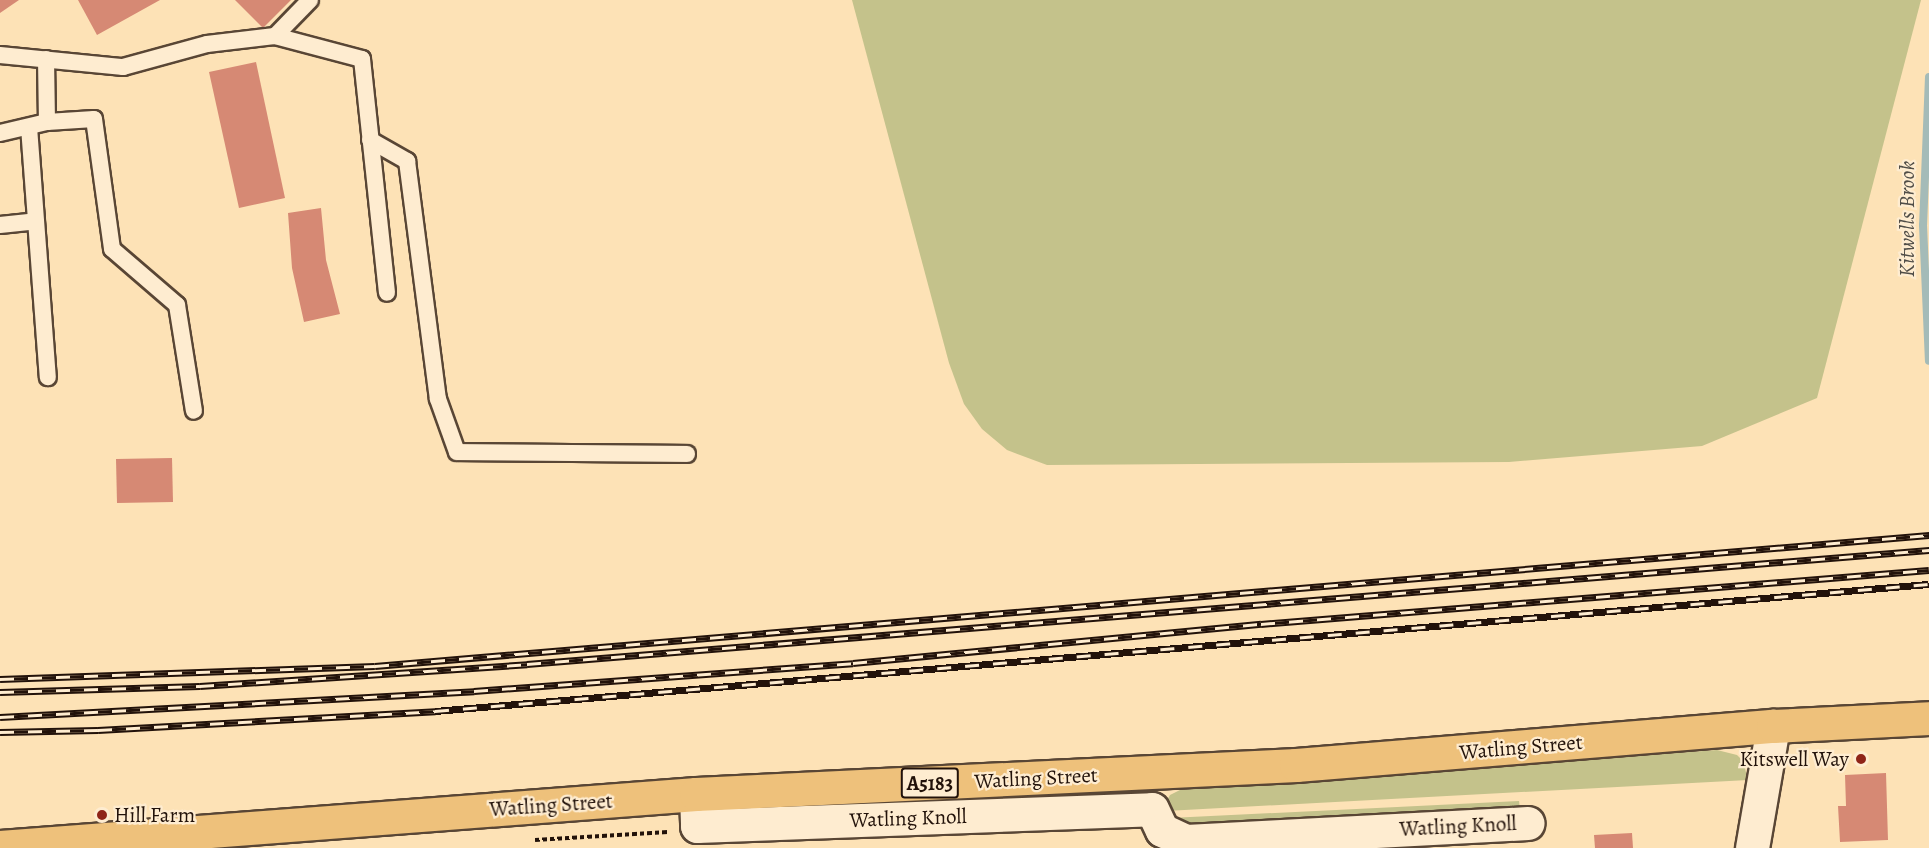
<!DOCTYPE html>
<style>
body{margin:0}
#map{position:relative;width:1929px;height:848px;overflow:hidden;background:#fde2b6;font-family:Alegreya,serif}
div>[style]{position:absolute}
.green>*{inset:0;background:#c4c28b}
.stream>*{height:8px;margin:-4px;padding:0 4px;transform-origin:4px;border-radius:4px;background:#a4bbb8}
.building>*{inset:0;background:#d68974}
.path>*{height:4px;margin-top:-2px;transform-origin:0;background:repeating-linear-gradient(90deg,#22120a 0 4.5px,transparent 0 7.5px)}
.roads{filter:drop-shadow(2px 0 #594635) drop-shadow(-2px 0 #594635) drop-shadow(0 2px #594635) drop-shadow(0 -2px #594635)}
.lane>*{height:16px;margin:-8px;padding:0 8px;transform-origin:8px;border-radius:8px;background:#feecd0}
.street>*{height:33px;margin:-16.5px;padding:0 16.5px;transform-origin:16.5px;border-radius:16.5px;background:#feecd0}
.primary>*{height:33px;margin:-16.5px;padding:0 16.5px;transform-origin:16.5px;border-radius:16.5px;background:#eec17b}
.rail>*{height:7px;margin-top:-3.5px;transform-origin:0;background:repeating-linear-gradient(90deg,#feecd0 0 14px,#22120a 0 28px);box-sizing:border-box;border-block:2px solid #22120a}
.dots>*{width:16px;height:16px;translate:-50% -50%;box-sizing:border-box;border:3px solid #feecd0;border-radius:50%}
span{translate:-50% -50%;white-space:nowrap;text-align:center;line-height:1.15;-webkit-text-stroke:4.5px #feecd0;paint-order:stroke}
.shield-label span{padding:2px 4px;background:#feecd0;border:2px solid;border-radius:4px;-webkit-text-stroke-width:0}
.shield-label{font-size:20px;color:#22120a;font-weight:700}
.street-label{font-size:21px;color:#22120a}
.poi-label{font-size:21px;color:#22120a}
.right{translate:-100% -50%;text-align:right}
.left{translate:0 -50%;text-align:left}
.water-label{font-size:22px;color:#504d47;font-style:italic}
</style>
<div id="map">
<div class="green">
<div style="clip-path:polygon(852px 0,1921px 0,1817px 398px,1702px 446px,1509px 462px,1047px 465px,1007px 450px,982px 429px,964px 404px,949px 363px)"></div>
<div style="clip-path:polygon(1717px 750px,1737px 755px,1743px 761px,1748px 780px,1166px 811px,1165px 804px,1170px 795px,1182px 789px)"></div>
<div style="clip-path:polygon(1519px 801px,1520px 810px,1200px 829px,1170px 818px)"></div>
</div>
<div class="stream">
<div style="left:1929px;top:77px;width:148px;rotate:92.3deg"></div>
<div style="left:1923px;top:225px;width:136px;rotate:87.5deg"></div>
</div>
<div class="building">
<div style="clip-path:polygon(0 0,19px 0,0 13px)"></div>
<div style="clip-path:polygon(78px 0,160px 0,97px 35px)"></div>
<div style="clip-path:polygon(235px 0,291px 0,263px 28px)"></div>
<div style="clip-path:polygon(256px 62px,285px 198px,239px 208px,209px 72px)"></div>
<div style="clip-path:polygon(321px 208px,326px 260px,340px 314px,304px 322px,292px 268px,288px 213px)"></div>
<div style="clip-path:polygon(172px 458px,173px 502px,117px 503px,116px 459px)"></div>
<div style="clip-path:polygon(1886px 773px,1888px 840px,1840px 842px,1838px 806px,1846px 806px,1845px 775px)"></div>
<div style="clip-path:polygon(1632px 833px,1633px 848px,1595px 848px,1594px 835px)"></div>
</div>
<div class="path">
<div style="left:535px;top:840px;width:133px;rotate:-3.4deg"></div>
</div>
<div class="roads">
<div class="lane">
<div style="left:275px;top:36px;width:50px;rotate:-45.8deg"></div>
<div style="left:0;top:55px;width:124px;rotate:5.6deg"></div>
<div style="left:123px;top:67px;width:87px;rotate:-15.3deg"></div>
<div style="left:207px;top:44px;width:68px;rotate:-6.7deg"></div>
<div style="left:275px;top:36px;width:90px;rotate:14.8deg"></div>
<div style="left:362px;top:59px;width:235px;rotate:83.9deg"></div>
<div style="left:47px;top:122px;width:47px;rotate:-3.7deg"></div>
<div style="left:94px;top:119px;width:131px;rotate:82.1deg"></div>
<div style="left:112px;top:249px;width:86px;rotate:40.7deg"></div>
<div style="left:177px;top:305px;width:107px;rotate:80.9deg"></div>
<div style="left:29px;top:127px;width:251px;rotate:85.7deg"></div>
<div style="left:0;top:133px;width:48px;rotate:-13.2deg"></div>
<div style="left:47px;top:122px;width:63px;rotate:-90.9deg"></div>
<div style="left:370px;top:140px;width:43px;rotate:29.6deg"></div>
<div style="left:407px;top:161px;width:240px;rotate:82.6deg"></div>
<div style="left:438px;top:399px;width:56px;rotate:70.3deg"></div>
<div style="left:457px;top:452px;width:230px;rotate:0.5deg"></div>
<div style="left:0;top:225px;width:36px;rotate:-6deg"></div>
</div>
<div class="street">
<div style="left:696px;top:794px;width:32px;rotate:88deg"></div>
<div style="left:697px;top:826px;width:455px;rotate:-2.1deg"></div>
<div style="left:1152px;top:809px;width:23px;rotate:65deg"></div>
<div style="left:1162px;top:830px;width:26px;rotate:25deg"></div>
<div style="left:1186px;top:841px;width:342px;rotate:-3deg"></div>
<div style="left:1752px;top:848px;width:124px;rotate:-80.2deg"></div>
</div>
<div class="primary">
<div style="left:0;top:847px;width:698px;rotate:-4.35deg"></div>
<div style="left:696px;top:794px;width:601px;rotate:-2.77deg"></div>
<div style="left:1296px;top:765px;width:479px;rotate:-4.7deg"></div>
<div style="left:1773px;top:726px;width:156px;rotate:-2.9deg"></div>
</div>
</div>
<div class="rail">
<div style="left:0;top:679px;width:375px;rotate:-2deg"></div>
<div style="left:375px;top:666px;width:1560px;rotate:-4.82deg"></div>
<div style="left:0;top:692px;width:200px;rotate:-1.7deg"></div>
<div style="left:200px;top:686px;width:328px;rotate:-3.8deg"></div>
<div style="left:527px;top:664px;width:1407px;rotate:-4.65deg"></div>
<div style="left:0;top:717px;width:475px;rotate:-3.1deg"></div>
<div style="left:474px;top:691px;width:380px;rotate:-4.2deg"></div>
<div style="left:853px;top:663px;width:410px;rotate:-5.5deg"></div>
<div style="left:1261px;top:624px;width:670px;rotate:-4.62deg"></div>
<div style="left:0;top:732px;width:98px;rotate:-1.2deg"></div>
<div style="left:98px;top:730px;width:338px;rotate:-3.2deg"></div>
<div style="left:435px;top:711px;width:1499px;rotate:-4.86deg"></div>
</div>
<div class="dots">
<div style="left:1861px;top:759px;background:#8f2418"></div>
<div style="left:102px;top:815px;background:#8f2418"></div>
</div>
<div class="shield-label">
<span style="left:930px;top:783px">A5183</span>
</div>
<div class="street-label">
<span style="left:1521px;top:747px;rotate:-5deg">Watling Street</span>
<span style="left:1036px;top:778px;rotate:-3deg">Watling Street</span>
<span style="left:551px;top:805px;rotate:-4deg">Watling Street</span>
<span style="left:908px;top:818px;rotate:-2deg">Watling Knoll</span>
<span style="left:1458px;top:826px;rotate:-3deg">Watling Knoll</span>
</div>
<div class="poi-label">
<span class="right" style="left:1849px;top:759px">Kitswell Way</span>
<span class="left" style="left:114px;top:815px">Hill Farm</span>
</div>
<div class="water-label">
<span style="left:1908px;top:219px;rotate:-90deg">Kitwells Brook</span>
</div>
</div>
